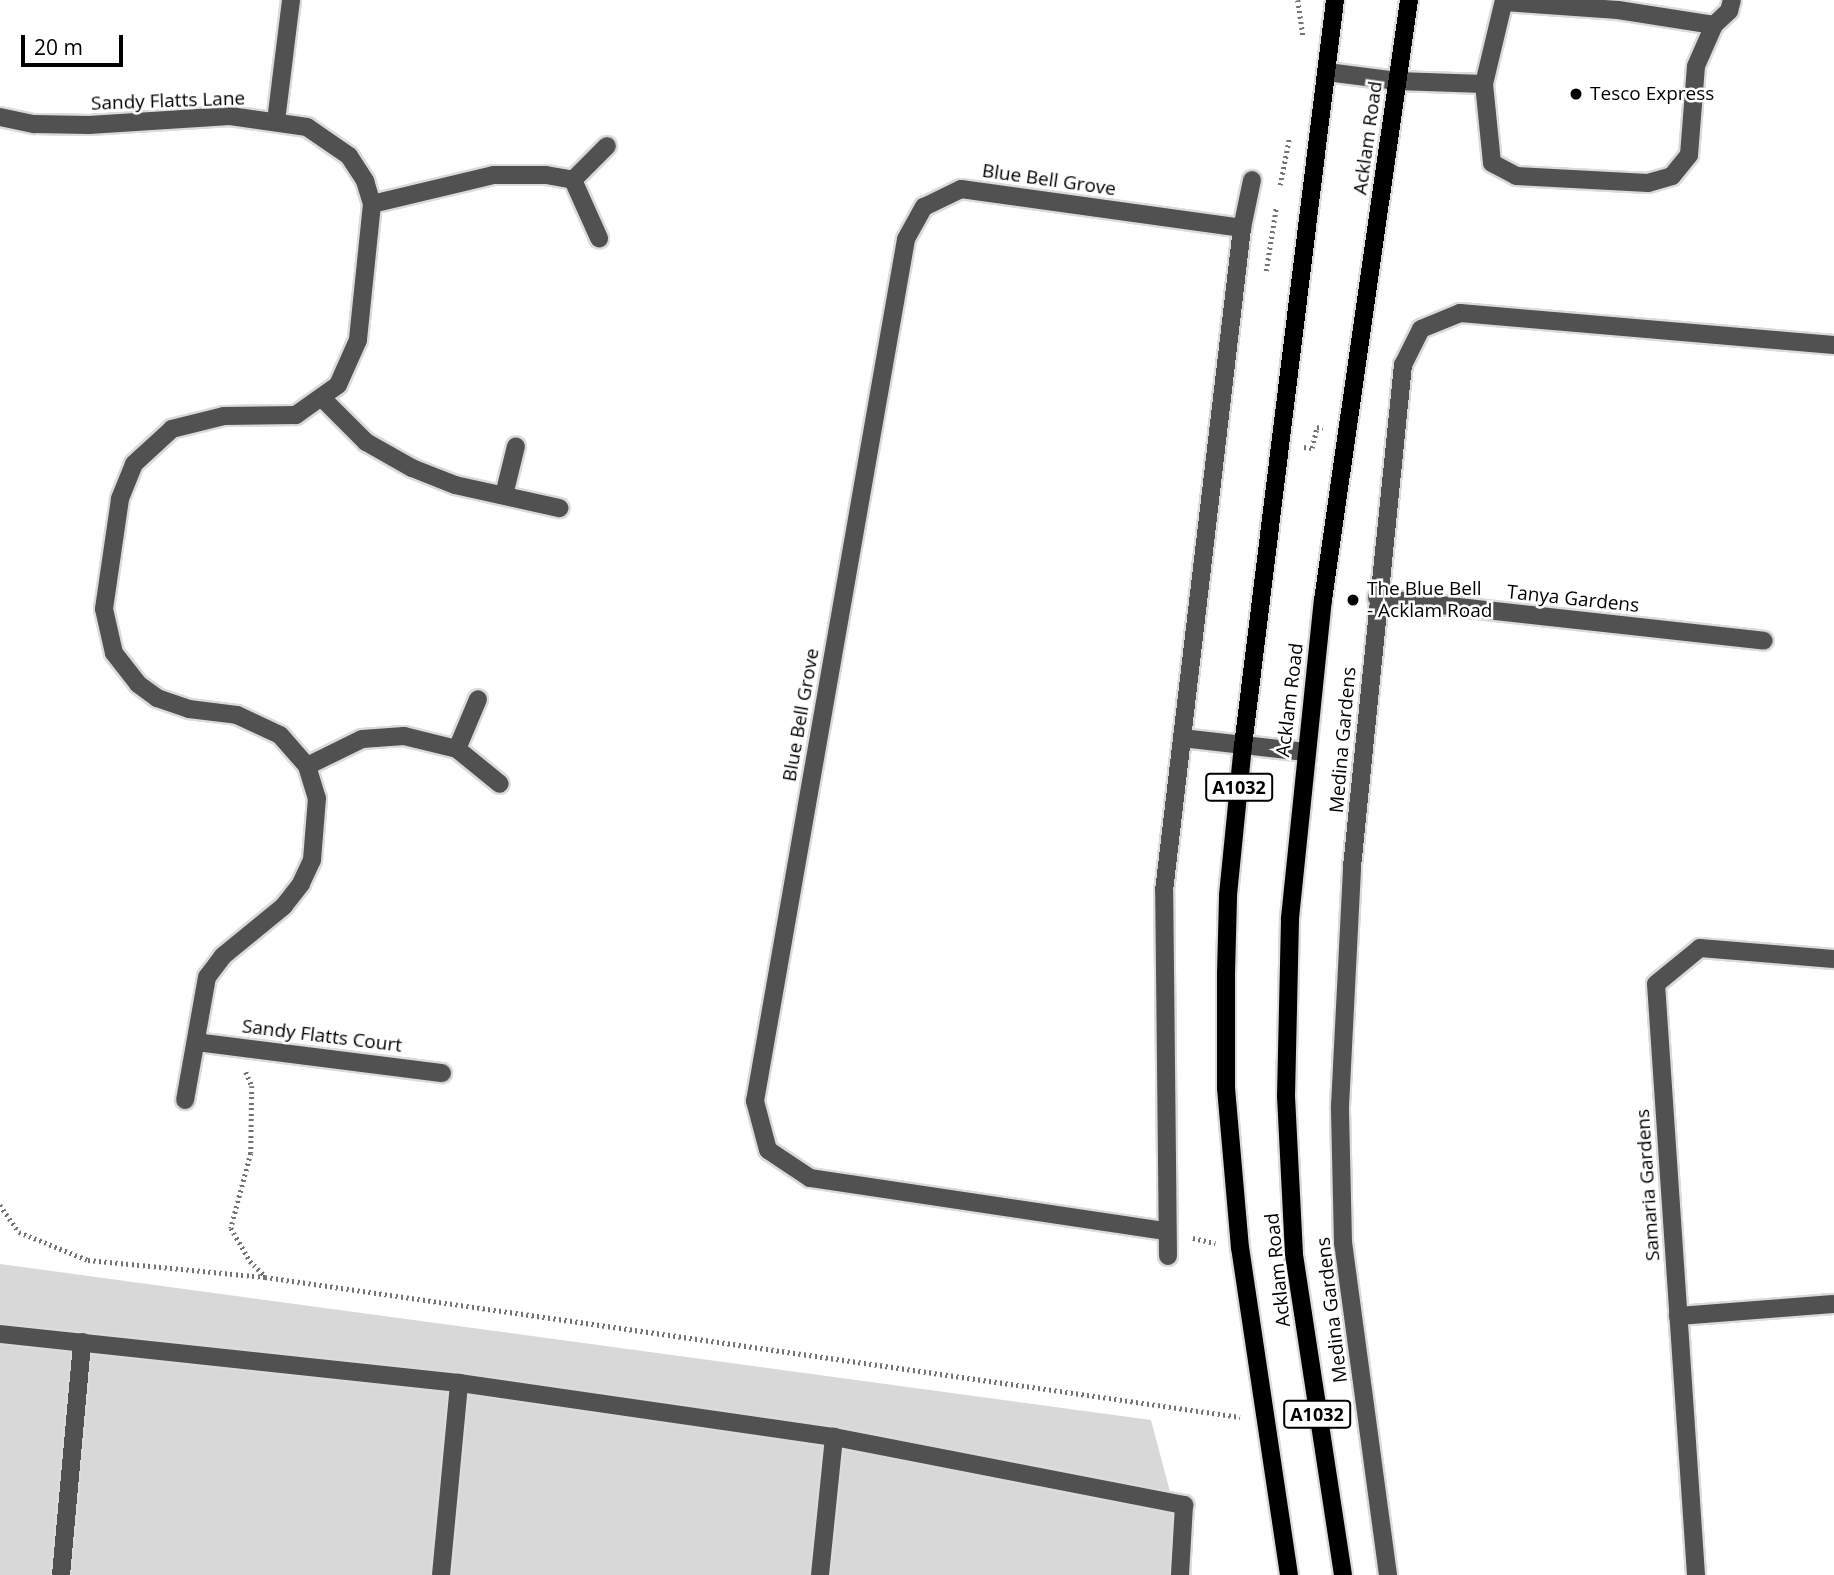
<!DOCTYPE html>
<style>
body{margin:0}
#map{position:relative;width:1834px;height:1575px;overflow:hidden;background:#fff;font-family:"Open Sans",sans-serif}
div>[style]{position:absolute}
.green>*{inset:0;background:#d8d8d8}
.path>*{height:4.5px;margin-top:-2.25px;transform-origin:0;background:repeating-linear-gradient(90deg,#737373 0 2px,transparent 0 5.5px)}
.roads{filter:drop-shadow(2px 0 #dbdbdb) drop-shadow(-2px 0 #dbdbdb) drop-shadow(0 2px #dbdbdb) drop-shadow(0 -2px #dbdbdb)}
.minor>*{height:18px;margin:-9px;padding:0 9px;transform-origin:9px;border-radius:9px;background:#515151}
.major>*{height:18px;margin:-9px;padding:0 9px;transform-origin:9px;border-radius:9px;background:#000}
.dots>*{width:19px;height:19px;translate:-50% -50%;box-sizing:border-box;border:4px solid #fff;border-radius:50%}
span{translate:-50% -50%;white-space:nowrap;text-align:center;line-height:1.15;-webkit-text-stroke:5px #fff;paint-order:stroke}
.shield-label span{padding:2px 5px;background:#fff;border:2px solid;border-radius:5px;-webkit-text-stroke-width:0}
.shield-label{font-size:18px;color:#000;font-weight:700}
.poi-label{font-size:19px;color:#000}
.left{translate:0 -50%;text-align:left}
.street-label{font-size:19px;color:#000}
.scale{position:absolute;left:21px;top:35px;width:102px;height:32px;box-sizing:border-box;border:4px solid #000;border-top:0;padding-left:9px;font-size:21px;line-height:24px;white-space:nowrap;color:#000;-webkit-text-stroke:5px #fff;paint-order:stroke}
</style>
<div id="map">
<div class="green">
<div style="clip-path:polygon(0 1264px,1151px 1420px,1192px 1575px,0 1575px)"></div>
</div>
<div class="path">
<div style="left:1298px;top:0;width:37px;rotate:82deg"></div>
<div style="left:1280px;top:185px;width:47px;rotate:-78.9deg"></div>
<div style="left:1266px;top:271px;width:64px;rotate:-81deg"></div>
<div style="left:1304px;top:447px;width:8px;rotate:7deg"></div>
<div style="left:1312px;top:448px;width:22px;rotate:-77deg"></div>
<div style="left:1317px;top:427px;width:6px;rotate:9deg"></div>
<div style="left:246px;top:1072px;width:15px;rotate:67deg"></div>
<div style="left:252px;top:1086px;width:67px;rotate:90.9deg"></div>
<div style="left:251px;top:1153px;width:78px;rotate:104.9deg"></div>
<div style="left:231px;top:1228px;width:38px;rotate:60deg"></div>
<div style="left:250px;top:1261px;width:21px;rotate:45deg"></div>
<div style="left:0;top:1205px;width:33px;rotate:55deg"></div>
<div style="left:19px;top:1232px;width:74px;rotate:22.1deg"></div>
<div style="left:88px;top:1260px;width:178px;rotate:5.5deg"></div>
<div style="left:265px;top:1277px;width:985px;rotate:8.17deg"></div>
<div style="left:1193px;top:1238px;width:23px;rotate:13deg"></div>
</div>
<div class="roads">
<div class="minor">
<div style="left:1504px;top:0;width:86px;rotate:103.4deg"></div>
<div style="left:1484px;top:84px;width:79px;rotate:84.2deg"></div>
<div style="left:1492px;top:163px;width:27px;rotate:28deg"></div>
<div style="left:1516px;top:176px;width:132px;rotate:3deg"></div>
<div style="left:1648px;top:183px;width:25px;rotate:-16deg"></div>
<div style="left:1672px;top:176px;width:27px;rotate:-51deg"></div>
<div style="left:1689px;top:155px;width:89px;rotate:-85.5deg"></div>
<div style="left:1696px;top:66px;width:45px;rotate:-66.3deg"></div>
<div style="left:1714px;top:25px;width:21px;rotate:-43deg"></div>
<div style="left:1729px;top:11px;width:11px;rotate:-75deg"></div>
<div style="left:1504px;top:2px;width:114px;rotate:4deg"></div>
<div style="left:1618px;top:10px;width:97px;rotate:8.9deg"></div>
<div style="left:1327px;top:72px;width:71px;rotate:7.3deg"></div>
<div style="left:1397px;top:81px;width:87px;rotate:2deg"></div>
<div style="left:0;top:117px;width:35px;rotate:12deg"></div>
<div style="left:34px;top:124px;width:55px;rotate:1deg"></div>
<div style="left:89px;top:125px;width:141px;rotate:-3.7deg"></div>
<div style="left:230px;top:116px;width:78px;rotate:8.1deg"></div>
<div style="left:307px;top:127px;width:51px;rotate:34.6deg"></div>
<div style="left:349px;top:156px;width:30px;rotate:57deg"></div>
<div style="left:365px;top:181px;width:24px;rotate:73deg"></div>
<div style="left:372px;top:204px;width:137px;rotate:95.9deg"></div>
<div style="left:358px;top:340px;width:49px;rotate:114deg"></div>
<div style="left:338px;top:385px;width:52px;rotate:144.5deg"></div>
<div style="left:296px;top:415px;width:72px;rotate:179.2deg"></div>
<div style="left:224px;top:416px;width:54px;rotate:166deg"></div>
<div style="left:172px;top:429px;width:52px;rotate:137.4deg"></div>
<div style="left:134px;top:464px;width:38px;rotate:112deg"></div>
<div style="left:120px;top:499px;width:111px;rotate:98.3deg"></div>
<div style="left:104px;top:609px;width:45px;rotate:77.2deg"></div>
<div style="left:114px;top:653px;width:39px;rotate:52deg"></div>
<div style="left:138px;top:684px;width:24px;rotate:36deg"></div>
<div style="left:157px;top:698px;width:34px;rotate:19deg"></div>
<div style="left:189px;top:709px;width:48px;rotate:7.1deg"></div>
<div style="left:237px;top:715px;width:47px;rotate:24.9deg"></div>
<div style="left:280px;top:735px;width:41px;rotate:48.9deg"></div>
<div style="left:307px;top:766px;width:34px;rotate:73deg"></div>
<div style="left:317px;top:798px;width:62px;rotate:94.6deg"></div>
<div style="left:312px;top:860px;width:26px;rotate:115deg"></div>
<div style="left:301px;top:884px;width:28px;rotate:128deg"></div>
<div style="left:284px;top:906px;width:79px;rotate:140.7deg"></div>
<div style="left:223px;top:956px;width:26px;rotate:127deg"></div>
<div style="left:207px;top:977px;width:125px;rotate:100.1deg"></div>
<div style="left:276px;top:121px;width:122px;rotate:-82.9deg"></div>
<div style="left:573px;top:180px;width:48px;rotate:-45deg"></div>
<div style="left:372px;top:204px;width:125px;rotate:-13.4deg"></div>
<div style="left:494px;top:175px;width:52px"></div>
<div style="left:546px;top:175px;width:27px;rotate:10deg"></div>
<div style="left:573px;top:180px;width:64px;rotate:65.9deg"></div>
<div style="left:323px;top:399px;width:61px;rotate:45deg"></div>
<div style="left:366px;top:442px;width:53px;rotate:29.5deg"></div>
<div style="left:412px;top:468px;width:46px;rotate:21.6deg"></div>
<div style="left:455px;top:485px;width:107px;rotate:12.5deg"></div>
<div style="left:504px;top:495px;width:50px;rotate:-76.2deg"></div>
<div style="left:1377px;top:598px;width:389px;rotate:6.3deg"></div>
<div style="left:1182px;top:738px;width:124px;rotate:6.5deg"></div>
<div style="left:457px;top:749px;width:54px;rotate:-67.2deg"></div>
<div style="left:307px;top:766px;width:61px;rotate:-26.1deg"></div>
<div style="left:362px;top:739px;width:42px;rotate:-4.1deg"></div>
<div style="left:404px;top:736px;width:55px;rotate:13.8deg"></div>
<div style="left:457px;top:749px;width:55px;rotate:39.1deg"></div>
<div style="left:196px;top:1042px;width:248px;rotate:7.2deg"></div>
<div style="left:1165px;top:1231px;width:359px;rotate:-171.5deg"></div>
<div style="left:810px;top:1178px;width:50px;rotate:-146.3deg"></div>
<div style="left:768px;top:1150px;width:51px;rotate:-104.9deg"></div>
<div style="left:755px;top:1101px;width:875px;rotate:-80.06deg"></div>
<div style="left:906px;top:239px;width:37px;rotate:-61deg"></div>
<div style="left:924px;top:207px;width:41px;rotate:-25.9deg"></div>
<div style="left:961px;top:189px;width:284px;rotate:7.9deg"></div>
<div style="left:1168px;top:1256px;width:365px;rotate:-90.6deg"></div>
<div style="left:1164px;top:891px;width:668px;rotate:-83.29deg"></div>
<div style="left:1242px;top:228px;width:49px;rotate:-78.2deg"></div>
<div style="left:1678px;top:1316px;width:156px;rotate:-4.4deg"></div>
<div style="left:0;top:1334px;width:462px;rotate:6.1deg"></div>
<div style="left:459px;top:1383px;width:379px;rotate:8.2deg"></div>
<div style="left:834px;top:1437px;width:357px;rotate:11deg"></div>
<div style="left:1184px;top:1505px;width:70px;rotate:93.3deg"></div>
<div style="left:61px;top:1575px;width:234px;rotate:-84.8deg"></div>
<div style="left:441px;top:1575px;width:193px;rotate:-84.6deg"></div>
<div style="left:820px;top:1575px;width:139px;rotate:-84.2deg"></div>
<div style="left:1388px;top:1575px;width:335px;rotate:-97.7deg"></div>
<div style="left:1343px;top:1243px;width:137px;rotate:-91.3deg"></div>
<div style="left:1340px;top:1106px;width:239px;rotate:-87.1deg"></div>
<div style="left:1352px;top:867px;width:505px;rotate:-84.2deg"></div>
<div style="left:1403px;top:365px;width:40px;rotate:-63.4deg"></div>
<div style="left:1421px;top:329px;width:42px;rotate:-22.3deg"></div>
<div style="left:1460px;top:313px;width:375px;rotate:4.9deg"></div>
<div style="left:1696px;top:1575px;width:592px;rotate:-93.87deg"></div>
<div style="left:1656px;top:984px;width:57px;rotate:-39.3deg"></div>
<div style="left:1700px;top:948px;width:134px;rotate:4.7deg"></div>
</div>
<div class="major">
<div style="left:1289px;top:1575px;width:331px;rotate:-98.5deg"></div>
<div style="left:1240px;top:1248px;width:161px;rotate:-95deg"></div>
<div style="left:1226px;top:1088px;width:114px;rotate:-90deg"></div>
<div style="left:1226px;top:974px;width:79px;rotate:-88.5deg"></div>
<div style="left:1228px;top:895px;width:150px;rotate:-84.3deg"></div>
<div style="left:1243px;top:746px;width:752px;rotate:-82.97deg"></div>
<div style="left:1343px;top:1575px;width:325px;rotate:-98.7deg"></div>
<div style="left:1294px;top:1254px;width:158px;rotate:-92.9deg"></div>
<div style="left:1286px;top:1096px;width:178px;rotate:-88.7deg"></div>
<div style="left:1290px;top:918px;width:320px;rotate:-84.1deg"></div>
<div style="left:1323px;top:600px;width:606px;rotate:-81.84deg"></div>
</div>
</div>
<div class="dots">
<div style="left:1576px;top:94px;background:#000"></div>
<div style="left:1353px;top:600px;background:#000"></div>
</div>
<div class="shield-label">
<span style="left:1239px;top:787px">A1032</span>
<span style="left:1317px;top:1414px">A1032</span>
</div>
<div class="poi-label">
<span class="left" style="left:1590px;top:94px">Tesco Express</span>
<span class="left" style="left:1367px;top:600px">The Blue Bell<br>- Acklam Road</span>
</div>
<div class="street-label">
<span style="left:168px;top:101px;rotate:-2deg">Sandy Flatts Lane</span>
<span style="left:1368px;top:138px;rotate:-82deg">Acklam Road</span>
<span style="left:1049px;top:180px;rotate:8deg">Blue Bell Grove</span>
<span style="left:1573px;top:599px;rotate:6deg">Tanya Gardens</span>
<span style="left:1290px;top:700px;rotate:-83deg">Acklam Road</span>
<span style="left:801px;top:715px;rotate:-80deg">Blue Bell Grove</span>
<span style="left:1343px;top:740px;rotate:-85deg">Medina Gardens</span>
<span style="left:322px;top:1036px;rotate:7deg">Sandy Flatts Court</span>
<span style="left:1648px;top:1185px;rotate:-94deg">Samaria Gardens</span>
<span style="left:1278px;top:1270px;rotate:-96deg">Acklam Road</span>
<span style="left:1332px;top:1310px;rotate:-97deg">Medina Gardens</span>
</div>
<div class="scale">20 m</div>
</div>
